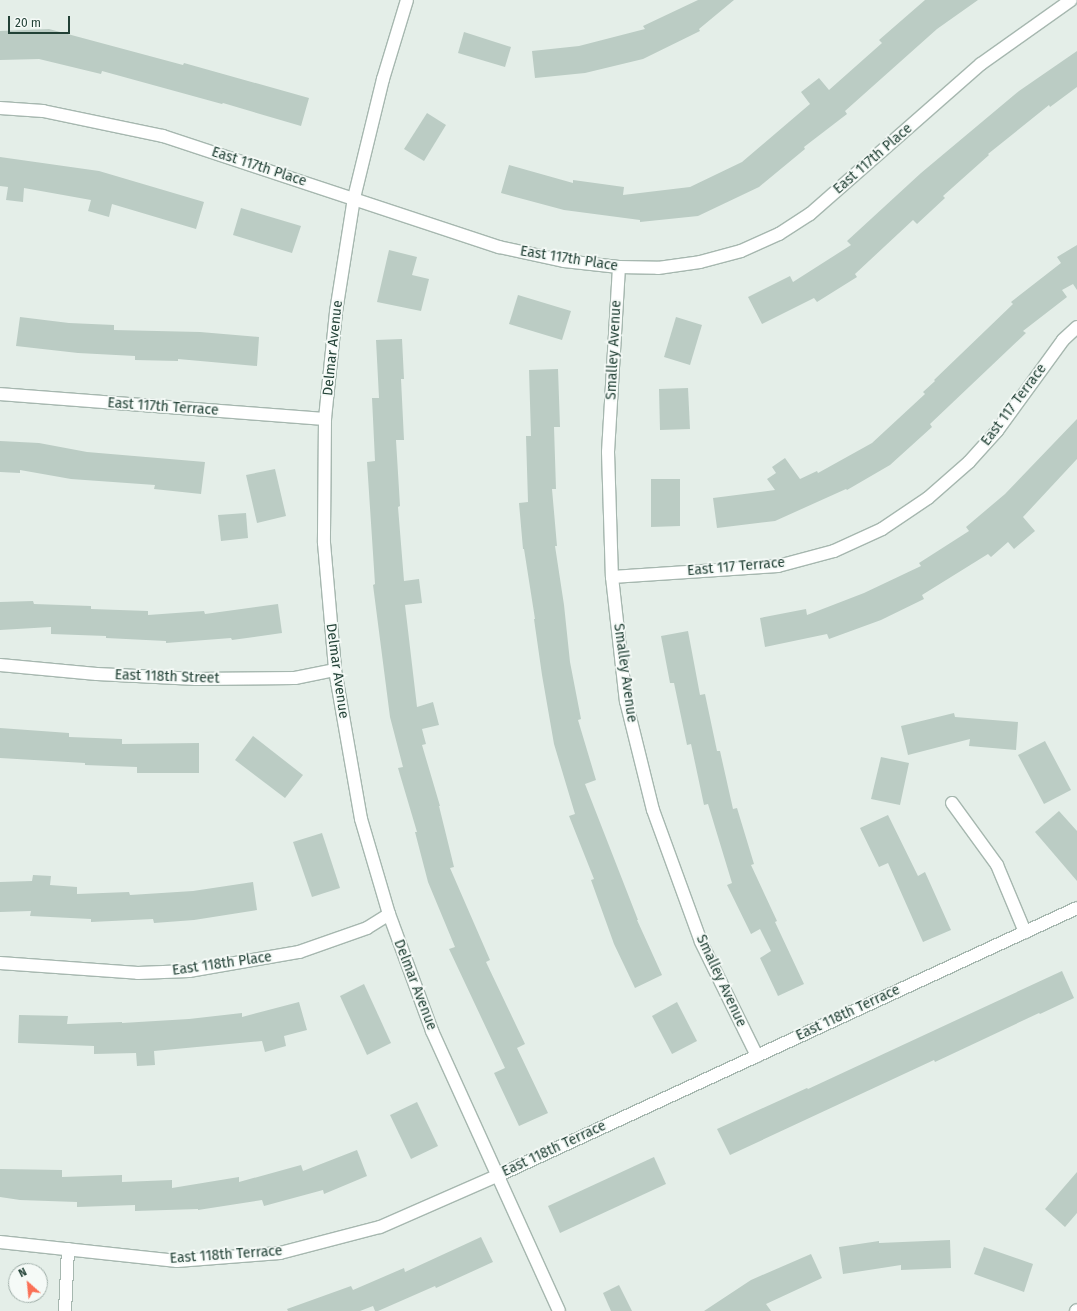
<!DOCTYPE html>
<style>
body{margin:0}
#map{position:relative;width:1077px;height:1311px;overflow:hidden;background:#e4eee8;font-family:"Fira Sans",sans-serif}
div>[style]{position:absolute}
.building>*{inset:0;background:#bbccc4}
.roads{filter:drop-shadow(1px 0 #a6b7af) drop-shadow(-1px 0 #a6b7af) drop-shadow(0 1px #a6b7af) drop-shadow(0 -1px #a6b7af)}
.street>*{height:12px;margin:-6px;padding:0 6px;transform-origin:6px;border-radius:6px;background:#fff}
span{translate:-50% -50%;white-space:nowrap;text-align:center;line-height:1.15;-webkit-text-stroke:3.5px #f5faf7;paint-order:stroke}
.street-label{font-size:14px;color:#224136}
.north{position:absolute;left:8px;top:1263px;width:40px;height:40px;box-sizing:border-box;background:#f5faf7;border:1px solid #a1b0aa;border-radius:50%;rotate:333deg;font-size:11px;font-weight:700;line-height:16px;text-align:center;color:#224136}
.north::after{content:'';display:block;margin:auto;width:14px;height:18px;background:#fa7056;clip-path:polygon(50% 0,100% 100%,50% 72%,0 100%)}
.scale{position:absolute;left:8px;top:16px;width:62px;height:18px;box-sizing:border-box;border:2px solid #224136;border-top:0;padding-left:5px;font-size:12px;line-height:14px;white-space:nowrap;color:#224136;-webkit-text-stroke:3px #f5faf7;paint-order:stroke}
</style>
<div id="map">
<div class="building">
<div style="clip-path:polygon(698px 0,734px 0,699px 29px,700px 31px,643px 59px,585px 73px,535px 78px,532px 51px,579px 46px,645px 29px,643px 26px)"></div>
<div style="clip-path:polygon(925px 0,978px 0,937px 29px,845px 111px,847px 114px,804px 147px,805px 149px,759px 187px,698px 216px,640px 222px,640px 220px,564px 210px,501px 193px,509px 165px,573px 183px,573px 180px,624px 187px,623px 195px,690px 187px,742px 162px,810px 104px,801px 92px,819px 78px,829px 90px,882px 43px,879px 40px)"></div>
<div style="clip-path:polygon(49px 29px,183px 65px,184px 63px,309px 98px,301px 126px,223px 103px,222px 104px,102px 71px,101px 74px,39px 59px,0 60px,0 31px)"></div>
<div style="clip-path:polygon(464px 32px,511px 47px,505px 67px,458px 53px)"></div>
<div style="clip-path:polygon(1077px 51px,1077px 87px,1050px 107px,1049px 105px,988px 154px,989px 155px,943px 196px,945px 198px,917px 224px,913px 220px,855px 274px,857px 277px,817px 302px,814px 298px,762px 324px,748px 297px,790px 276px,793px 282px,851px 245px,847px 241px,921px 173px,1019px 91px)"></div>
<div style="clip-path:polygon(427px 113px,446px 125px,424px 161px,404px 149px)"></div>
<div style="clip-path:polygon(0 157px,99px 171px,204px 202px,196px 229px,112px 204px,109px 217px,88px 211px,91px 200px,24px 188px,23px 202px,6px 200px,8px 187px,0 186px)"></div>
<div style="clip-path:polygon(241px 208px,301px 226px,292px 253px,233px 235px)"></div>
<div style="clip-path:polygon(1077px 245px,1077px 290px,1073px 284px,1062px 290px,1067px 297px,1023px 331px,1026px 333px,930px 424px,932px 427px,890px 465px,847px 490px,846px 489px,775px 521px,717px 528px,713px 498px,775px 490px,767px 479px,776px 473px,772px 467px,785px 458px,800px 479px,817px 471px,818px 473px,872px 443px,925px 394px,923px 392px,935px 381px,934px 380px,1013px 304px,1011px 302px,1061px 263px,1057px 257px)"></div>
<div style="clip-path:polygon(389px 250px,417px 257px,412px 275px,429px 279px,421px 311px,377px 302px)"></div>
<div style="clip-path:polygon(518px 295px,571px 311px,562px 340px,509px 324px)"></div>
<div style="clip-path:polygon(20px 317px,69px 323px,114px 325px,114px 330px,200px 332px,259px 337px,257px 366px,178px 359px,178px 361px,135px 360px,135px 356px,78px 353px,16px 346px)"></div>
<div style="clip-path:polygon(676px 317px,702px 325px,690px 365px,664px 357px)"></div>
<div style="clip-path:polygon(402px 339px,404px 379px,401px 379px,404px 440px,396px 440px,400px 506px,398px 507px,404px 581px,419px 579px,422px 603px,405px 605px,417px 707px,433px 702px,439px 725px,422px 729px,426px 744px,422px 745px,440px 806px,439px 806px,454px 867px,450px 868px,490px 960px,486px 962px,525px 1044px,517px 1048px,548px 1113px,519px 1126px,494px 1073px,505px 1068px,449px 949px,455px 947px,428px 882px,415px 832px,417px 832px,398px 768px,403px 767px,390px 717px,373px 585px,375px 584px,367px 462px,375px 461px,372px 398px,379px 398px,376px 340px)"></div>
<div style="clip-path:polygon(558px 369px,560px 427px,554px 427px,556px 489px,552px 489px,557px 546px,555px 546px,564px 605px,570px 662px,581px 719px,578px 720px,596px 780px,585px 784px,638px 920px,637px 920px,662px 975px,635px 988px,614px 944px,591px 880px,594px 879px,569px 816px,575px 814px,554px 744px,542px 675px,534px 619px,535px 619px,524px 549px,523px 549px,519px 503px,528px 502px,526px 436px,531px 436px,529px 370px)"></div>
<div style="clip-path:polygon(688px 388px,690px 429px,660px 430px,659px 389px)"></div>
<div style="clip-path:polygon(1077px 419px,1077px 459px,1023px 517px,1035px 531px,1014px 549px,1008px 542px,991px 557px,988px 554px,922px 595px,924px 599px,881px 620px,829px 639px,827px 634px,765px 647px,760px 618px,806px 609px,807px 615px,864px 593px,921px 566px,919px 563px,969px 531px,966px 527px,1005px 494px)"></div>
<div style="clip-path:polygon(0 441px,39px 443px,87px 452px,205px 462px,201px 494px,154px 489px,155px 485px,71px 479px,20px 470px,20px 473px,0 472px)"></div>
<div style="clip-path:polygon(275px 469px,286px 516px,257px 523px,246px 475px)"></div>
<div style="clip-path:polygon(651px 479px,680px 479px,680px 526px,651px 527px)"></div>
<div style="clip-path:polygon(246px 513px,248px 538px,221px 541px,218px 515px)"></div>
<div style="clip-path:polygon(33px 601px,34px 604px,91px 606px,91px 609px,148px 611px,148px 615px,204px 611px,205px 614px,278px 604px,282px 633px,232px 640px,231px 638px,166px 643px,166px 641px,106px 638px,106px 636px,51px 634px,51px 627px,0 630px,0 602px)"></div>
<div style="clip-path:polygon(688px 631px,700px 695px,705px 694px,717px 751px,720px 751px,733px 809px,737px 808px,754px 864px,751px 865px,777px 921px,775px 922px,804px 984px,778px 996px,760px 958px,771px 951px,760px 929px,751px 934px,727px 885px,732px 883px,708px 804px,704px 805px,691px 744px,687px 745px,674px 683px,670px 683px,661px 636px)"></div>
<div style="clip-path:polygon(954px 713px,955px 717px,1018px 722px,1016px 750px,969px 746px,970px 739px,908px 755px,901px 726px)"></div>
<div style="clip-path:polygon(0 728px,69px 733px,69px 737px,122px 739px,122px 744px,199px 743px,199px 773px,137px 773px,137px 767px,85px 765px,85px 763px,0 758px)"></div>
<div style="clip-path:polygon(253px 736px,303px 775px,285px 798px,235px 760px)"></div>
<div style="clip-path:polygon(1045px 741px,1071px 790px,1044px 804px,1018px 755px)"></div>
<div style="clip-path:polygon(881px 757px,909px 763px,900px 805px,871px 799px)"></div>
<div style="clip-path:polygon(1059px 811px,1077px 831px,1077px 881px,1035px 832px)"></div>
<div style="clip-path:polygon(888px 815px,918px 876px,925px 872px,951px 930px,923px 942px,888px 863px,879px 867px,860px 828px)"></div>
<div style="clip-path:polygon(322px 833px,340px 888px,312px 897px,293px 842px)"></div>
<div style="clip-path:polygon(33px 875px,51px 876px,50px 885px,77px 887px,77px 894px,129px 892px,130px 895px,193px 891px,253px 882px,257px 910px,194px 920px,154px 923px,153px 919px,91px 922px,91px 919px,30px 916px,31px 911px,0 912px,0 882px,32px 881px)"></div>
<div style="clip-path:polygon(1062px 971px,1074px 998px,1040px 1014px,1039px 1013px,935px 1062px,934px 1060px,730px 1155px,717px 1129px,807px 1088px,808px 1089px)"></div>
<div style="clip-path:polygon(364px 984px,391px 1043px,367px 1055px,340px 996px)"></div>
<div style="clip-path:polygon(299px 1002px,307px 1030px,284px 1036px,286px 1046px,265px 1052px,262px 1041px,154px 1051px,155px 1065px,137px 1066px,136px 1053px,94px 1054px,94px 1046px,18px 1043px,19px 1015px,68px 1016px,67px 1024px,122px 1022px,122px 1023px,189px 1019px,242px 1013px,242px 1017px)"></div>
<div style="clip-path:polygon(677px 1002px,697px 1041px,672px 1054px,652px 1016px)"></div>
<div style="clip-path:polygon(417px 1102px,438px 1146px,411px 1159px,390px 1115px)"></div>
<div style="clip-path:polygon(357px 1150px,367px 1176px,324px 1194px,323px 1190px,264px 1206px,262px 1200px,198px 1210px,198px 1209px,135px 1211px,135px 1205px,77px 1207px,77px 1202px,20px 1200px,0 1197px,0 1169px,62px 1170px,62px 1177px,122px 1175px,122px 1182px,172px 1180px,172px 1188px,239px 1177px,239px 1182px,301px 1165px,303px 1171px)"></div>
<div style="clip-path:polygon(654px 1157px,666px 1184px,560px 1233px,548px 1206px)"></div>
<div style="clip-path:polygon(1077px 1172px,1077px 1213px,1065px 1227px,1045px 1209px)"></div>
<div style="clip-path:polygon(481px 1237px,493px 1262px,436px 1288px,435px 1286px,378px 1311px,375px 1311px,373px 1306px,360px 1311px,288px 1311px,287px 1309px,351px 1286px,353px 1290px,404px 1268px,405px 1272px)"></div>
<div style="clip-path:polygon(950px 1240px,951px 1268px,901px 1270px,901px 1265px,843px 1274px,839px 1247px,879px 1241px,879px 1243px)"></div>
<div style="clip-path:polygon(984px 1247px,1033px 1264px,1024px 1292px,974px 1274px)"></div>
<div style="clip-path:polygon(811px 1254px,822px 1278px,766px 1304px,771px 1311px,704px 1311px,751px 1280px)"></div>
<div style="clip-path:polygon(619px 1285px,632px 1311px,611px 1311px,603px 1293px)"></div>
</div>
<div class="roads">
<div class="street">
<div style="left:407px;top:0;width:83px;rotate:106.9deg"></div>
<div style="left:383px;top:79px;width:122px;rotate:103.7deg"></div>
<div style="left:354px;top:198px;width:115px;rotate:99deg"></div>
<div style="left:336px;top:312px;width:108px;rotate:95.9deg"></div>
<div style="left:325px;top:419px;width:124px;rotate:90.5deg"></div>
<div style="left:324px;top:543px;width:127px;rotate:85deg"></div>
<div style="left:335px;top:670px;width:151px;rotate:80.1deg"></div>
<div style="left:361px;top:819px;width:99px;rotate:73.6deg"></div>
<div style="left:389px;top:914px;width:125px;rotate:69.8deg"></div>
<div style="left:432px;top:1031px;width:307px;rotate:65.6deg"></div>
<div style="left:0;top:108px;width:43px;rotate:4deg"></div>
<div style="left:43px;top:111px;width:123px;rotate:11.8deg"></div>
<div style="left:163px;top:136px;width:354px;rotate:18.3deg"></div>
<div style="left:499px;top:247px;width:66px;rotate:12.2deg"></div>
<div style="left:564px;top:261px;width:55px;rotate:6.2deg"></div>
<div style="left:619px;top:267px;width:39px;rotate:1deg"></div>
<div style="left:658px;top:268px;width:42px;rotate:-8.1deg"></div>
<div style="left:700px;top:262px;width:42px;rotate:-15deg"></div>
<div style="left:741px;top:251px;width:42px;rotate:-24.1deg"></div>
<div style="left:779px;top:234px;width:37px;rotate:-33deg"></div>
<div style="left:810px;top:214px;width:227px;rotate:-41.3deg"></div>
<div style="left:981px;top:64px;width:110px;rotate:-35.4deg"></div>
<div style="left:619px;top:267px;width:185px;rotate:93.4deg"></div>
<div style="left:608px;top:452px;width:125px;rotate:88.2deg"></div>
<div style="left:612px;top:577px;width:125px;rotate:83.6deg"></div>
<div style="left:626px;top:701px;width:112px;rotate:76.1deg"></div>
<div style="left:653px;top:810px;width:140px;rotate:70deg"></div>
<div style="left:701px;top:942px;width:127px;rotate:63.8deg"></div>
<div style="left:0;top:394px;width:326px;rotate:4.4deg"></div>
<div style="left:612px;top:577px;width:166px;rotate:-3.8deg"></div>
<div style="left:778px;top:566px;width:58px;rotate:-15deg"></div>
<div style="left:834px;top:551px;width:53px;rotate:-24.6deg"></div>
<div style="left:882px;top:529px;width:55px;rotate:-34deg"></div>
<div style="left:928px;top:498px;width:55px;rotate:-41.3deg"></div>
<div style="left:969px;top:462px;width:42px;rotate:-47.9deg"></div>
<div style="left:997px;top:431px;width:112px;rotate:-54deg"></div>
<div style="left:1063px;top:340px;width:19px;rotate:-43deg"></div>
<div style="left:0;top:665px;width:97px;rotate:5.3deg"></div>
<div style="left:97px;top:674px;width:99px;rotate:2.9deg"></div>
<div style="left:196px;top:679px;width:99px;rotate:-0.6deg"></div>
<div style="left:295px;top:678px;width:41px;rotate:-11.3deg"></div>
<div style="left:952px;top:803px;width:77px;rotate:54deg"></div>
<div style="left:997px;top:865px;width:73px;rotate:67.3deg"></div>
<div style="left:0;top:963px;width:138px;rotate:4.1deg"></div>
<div style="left:138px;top:973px;width:51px;rotate:-2.2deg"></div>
<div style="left:189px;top:971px;width:112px;rotate:-9.8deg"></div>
<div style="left:299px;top:952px;width:72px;rotate:-19.4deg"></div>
<div style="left:367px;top:928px;width:26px;rotate:-32deg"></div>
<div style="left:0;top:1242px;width:178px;rotate:6.1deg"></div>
<div style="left:177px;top:1261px;width:103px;rotate:-4.4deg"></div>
<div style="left:280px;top:1253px;width:103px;rotate:-14.6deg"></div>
<div style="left:380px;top:1227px;width:128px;rotate:-23.6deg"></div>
<div style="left:497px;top:1176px;width:639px;rotate:-24.8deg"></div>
<div style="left:65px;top:1311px;width:62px;rotate:-87.2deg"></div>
<div style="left:1076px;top:1311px;width:1px;rotate:-45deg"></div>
</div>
</div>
<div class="street-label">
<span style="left:873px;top:159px;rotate:-41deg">East 117th Place</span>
<span style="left:259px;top:167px;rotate:18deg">East 117th Place</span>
<span style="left:569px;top:259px;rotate:9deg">East 117th Place</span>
<span style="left:333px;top:348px;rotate:-84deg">Delmar Avenue</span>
<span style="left:614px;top:350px;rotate:-87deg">Smalley Avenue</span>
<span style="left:1014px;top:405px;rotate:-53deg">East 117 Terrace</span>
<span style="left:163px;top:407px;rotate:4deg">East 117th Terrace</span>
<span style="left:736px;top:567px;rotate:-5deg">East 117 Terrace</span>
<span style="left:337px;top:671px;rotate:82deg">Delmar Avenue</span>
<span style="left:625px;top:673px;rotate:82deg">Smalley Avenue</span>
<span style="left:167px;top:677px;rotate:2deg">East 118th Street</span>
<span style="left:222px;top:964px;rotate:-8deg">East 118th Place</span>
<span style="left:721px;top:981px;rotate:65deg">Smalley Avenue</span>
<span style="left:415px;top:985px;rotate:69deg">Delmar Avenue</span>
<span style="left:848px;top:1013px;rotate:-25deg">East 118th Terrace</span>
<span style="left:554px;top:1149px;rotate:-25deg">East 118th Terrace</span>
<span style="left:226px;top:1255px;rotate:-4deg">East 118th Terrace</span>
</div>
<div class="north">N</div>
<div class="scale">20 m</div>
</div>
